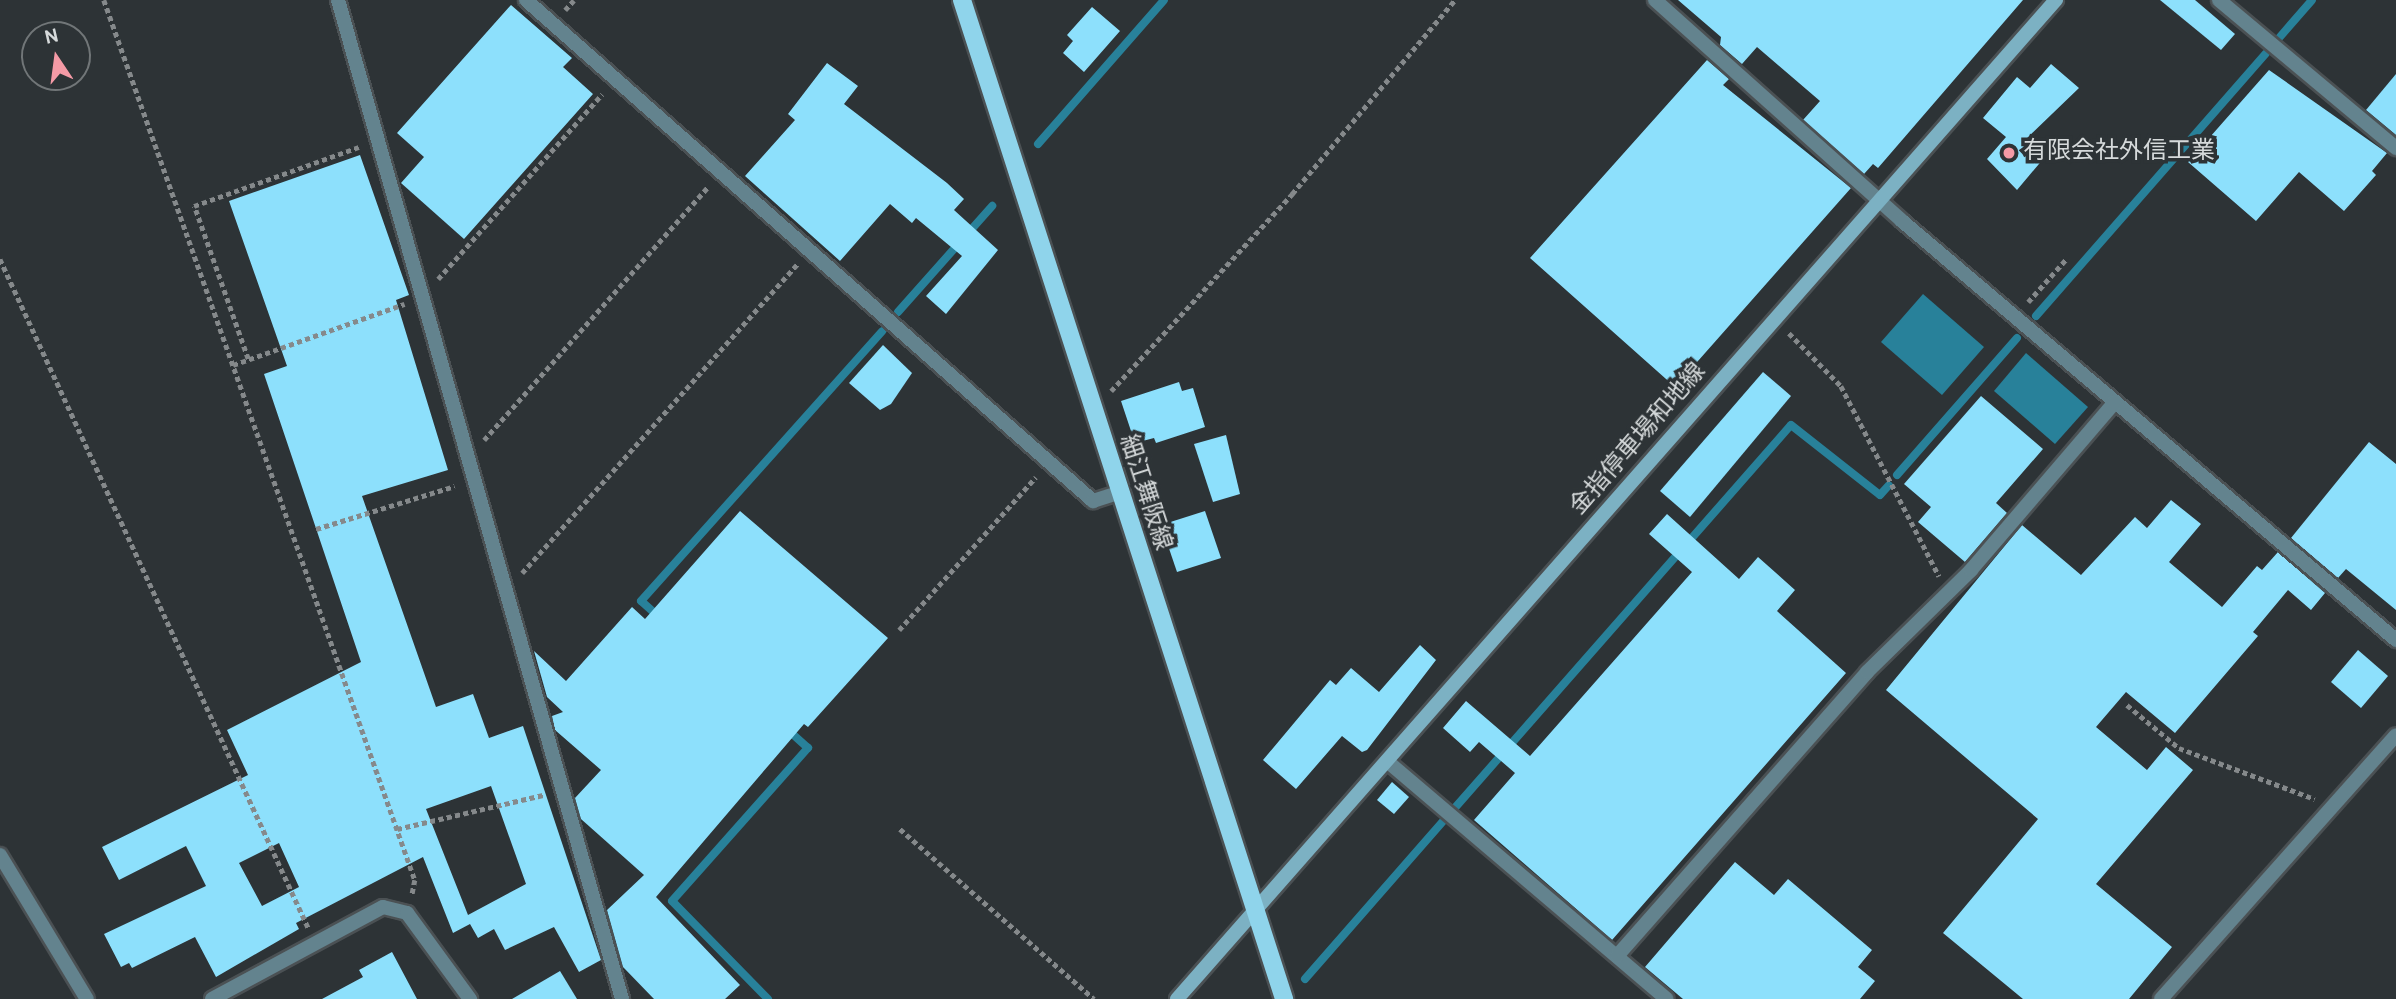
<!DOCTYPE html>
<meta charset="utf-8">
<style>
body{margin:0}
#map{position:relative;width:2396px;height:999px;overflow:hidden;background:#2d3336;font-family:Overpass,"Noto Sans JP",sans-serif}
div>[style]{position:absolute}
.water>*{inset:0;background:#28819a}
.stream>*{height:8px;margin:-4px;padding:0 4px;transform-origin:4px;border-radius:4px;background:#28819a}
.building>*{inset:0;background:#8de0fc}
.path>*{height:4.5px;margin-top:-2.25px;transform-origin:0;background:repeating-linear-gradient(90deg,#85898b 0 5px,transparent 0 8.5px)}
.roads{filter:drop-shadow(2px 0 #4b5154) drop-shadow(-2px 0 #4b5154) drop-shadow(0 2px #4b5154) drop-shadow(0 -2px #4b5154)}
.lane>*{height:14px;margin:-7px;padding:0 7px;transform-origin:7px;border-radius:7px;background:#63838e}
.street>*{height:14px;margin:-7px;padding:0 7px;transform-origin:7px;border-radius:7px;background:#63838e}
.secondary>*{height:14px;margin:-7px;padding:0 7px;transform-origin:7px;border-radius:7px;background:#7cb1c3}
.primary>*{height:18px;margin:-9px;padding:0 9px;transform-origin:9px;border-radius:9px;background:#8fd4eb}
.dots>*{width:19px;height:19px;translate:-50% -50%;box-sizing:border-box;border:4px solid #2d3336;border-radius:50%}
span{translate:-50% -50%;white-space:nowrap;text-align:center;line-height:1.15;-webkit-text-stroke:7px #2d3336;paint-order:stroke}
.poi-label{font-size:24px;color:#d6dadb}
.left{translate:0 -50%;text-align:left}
.street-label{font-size:24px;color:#d6dadb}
.north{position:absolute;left:21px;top:21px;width:70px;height:70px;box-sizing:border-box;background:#2d3336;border:2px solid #717678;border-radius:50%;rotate:347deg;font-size:19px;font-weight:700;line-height:28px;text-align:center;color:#d6dadb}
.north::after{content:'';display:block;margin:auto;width:24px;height:32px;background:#f49aa6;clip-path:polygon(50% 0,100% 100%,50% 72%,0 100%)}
</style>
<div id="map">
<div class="water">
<div style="clip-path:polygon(1923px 294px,1984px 347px,1942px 395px,1881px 342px)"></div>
<div style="clip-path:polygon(2026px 353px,2088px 407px,2055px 444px,1994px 391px)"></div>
</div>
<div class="stream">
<div style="left:2279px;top:38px;width:50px;rotate:-49deg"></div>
<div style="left:1038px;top:144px;width:191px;rotate:-48.8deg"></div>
<div style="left:898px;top:312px;width:142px;rotate:-48.4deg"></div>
<div style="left:2036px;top:316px;width:349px;rotate:-48.8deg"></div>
<div style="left:1897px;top:475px;width:182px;rotate:-48.8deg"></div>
<div style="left:659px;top:617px;width:24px;rotate:-138deg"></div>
<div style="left:641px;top:601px;width:362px;rotate:-48.2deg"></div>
<div style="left:1453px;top:810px;width:512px;rotate:-48.72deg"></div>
<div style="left:1791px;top:425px;width:113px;rotate:38.2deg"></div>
<div style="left:1880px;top:495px;width:13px;rotate:-48deg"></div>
<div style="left:1305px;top:979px;width:213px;rotate:-48.8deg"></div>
<div style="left:768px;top:999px;width:137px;rotate:-134.4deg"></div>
<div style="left:672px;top:901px;width:205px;rotate:-48.4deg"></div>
<div style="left:808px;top:748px;width:28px;rotate:-138deg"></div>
</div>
<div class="building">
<div style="clip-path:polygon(1678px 0,2023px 0,1878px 168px,1873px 164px,1864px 174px,1803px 120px,1820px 101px,1757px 47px,1742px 64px,1720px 45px,1721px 37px)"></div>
<div style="clip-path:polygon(2160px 0,2195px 0,2235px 34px,2221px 50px)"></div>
<div style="clip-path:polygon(511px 5px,572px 58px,563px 67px,593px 94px,464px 239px,401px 183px,424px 157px,397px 133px)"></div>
<div style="clip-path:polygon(1092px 7px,1120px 31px,1084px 72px,1063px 53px,1073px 41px,1067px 35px)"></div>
<div style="clip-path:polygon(1707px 60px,1729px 79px,1723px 85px,1851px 188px,1675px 387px,1530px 258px)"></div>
<div style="clip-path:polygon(827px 63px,858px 86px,844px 104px,947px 183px,964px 199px,954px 210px,998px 250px,946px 314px,926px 296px,962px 256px,916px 218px,912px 223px,890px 204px,840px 261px,745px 176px,795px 120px,788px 114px)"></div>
<div style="clip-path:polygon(2051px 64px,2079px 88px,2024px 141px,2044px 158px,2017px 190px,1987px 159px,2006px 137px,1983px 118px,2017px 77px,2030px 88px)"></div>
<div style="clip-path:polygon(2269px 70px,2387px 153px,2372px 171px,2376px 175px,2344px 211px,2299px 172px,2256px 221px,2188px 162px)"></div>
<div style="clip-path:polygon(2396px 74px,2396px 135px,2366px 110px)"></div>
<div style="clip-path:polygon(evenodd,360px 155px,409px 295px,396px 300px,448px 470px,362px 496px,436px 707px,473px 694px,489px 738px,523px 726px,601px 960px,579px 972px,554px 927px,505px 950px,494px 929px,478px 938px,470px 924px,453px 933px,423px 857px,296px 923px,299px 929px,216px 977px,195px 937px,132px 968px,129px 963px,121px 967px,104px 934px,206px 886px,186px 846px,119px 880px,102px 847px,248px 775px,227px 730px,361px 662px,264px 374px,287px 366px,229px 201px,360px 155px,491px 786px,526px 884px,468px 915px,426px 809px,491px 786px,360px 155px,279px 843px,299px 887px,262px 906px,239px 863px,279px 843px)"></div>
<div style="clip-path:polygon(883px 345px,912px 373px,891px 404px,880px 410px,849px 383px)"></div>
<div style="clip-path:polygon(1763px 372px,1791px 396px,1690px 517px,1660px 491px)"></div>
<div style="clip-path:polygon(1179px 382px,1182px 391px,1193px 388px,1205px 427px,1156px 443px,1154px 438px,1135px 443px,1121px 401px)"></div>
<div style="clip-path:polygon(1981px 396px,2043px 449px,1996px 503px,2007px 513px,1965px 562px,1918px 522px,1931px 507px,1904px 484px)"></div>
<div style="clip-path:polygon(1226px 435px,1240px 494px,1213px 502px,1194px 444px)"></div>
<div style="clip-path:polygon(2369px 442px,2396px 464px,2396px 610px,2346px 569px,2338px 578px,2291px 538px)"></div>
<div style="clip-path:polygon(2171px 500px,2201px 524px,2169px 562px,2222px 607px,2257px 566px,2262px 570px,2278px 552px,2325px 593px,2311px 610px,2288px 590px,2253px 632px,2258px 636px,2175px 733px,2126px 692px,2096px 727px,2147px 770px,2166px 747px,2193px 770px,2096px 884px,2172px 947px,2129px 999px,2023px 999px,1943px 933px,2038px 819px,1886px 690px,2022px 525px,2081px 575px,2135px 517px,2147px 528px)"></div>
<div style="clip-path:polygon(740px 511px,888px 638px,808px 727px,804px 724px,656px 897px,740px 985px,725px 999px,654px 999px,623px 967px,607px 910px,644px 875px,581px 819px,575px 798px,601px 770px,555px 730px,552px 716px,563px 712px,547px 697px,534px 651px,566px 681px,632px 607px,645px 619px)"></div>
<div style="clip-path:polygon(1205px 511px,1221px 558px,1177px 572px,1161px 525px)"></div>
<div style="clip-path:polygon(1667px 514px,1739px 579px,1758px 557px,1795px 590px,1777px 611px,1846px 673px,1612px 940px,1474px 820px,1515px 773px,1479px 742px,1470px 752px,1443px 728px,1466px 701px,1530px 756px,1692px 572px,1649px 534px)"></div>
<div style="clip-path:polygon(1420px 645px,1436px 660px,1367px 750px,1362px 752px,1342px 736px,1296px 789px,1263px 760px,1330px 680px,1336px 685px,1351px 668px,1379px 692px)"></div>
<div style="clip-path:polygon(2358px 650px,2388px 676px,2361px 708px,2331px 682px)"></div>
<div style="clip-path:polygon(1392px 782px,1409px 797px,1394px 814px,1377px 800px)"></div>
<div style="clip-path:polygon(1735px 862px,1774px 895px,1788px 879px,1872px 950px,1858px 967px,1875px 981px,1860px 999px,1683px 999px,1645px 967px)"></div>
<div style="clip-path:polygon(392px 952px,417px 999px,322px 999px,363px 977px,359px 970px)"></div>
<div style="clip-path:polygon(560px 971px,577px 999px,512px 999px)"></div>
</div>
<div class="path">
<div style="left:104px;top:0;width:933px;rotate:70.54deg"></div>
<div style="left:415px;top:880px;width:15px;rotate:101deg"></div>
<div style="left:565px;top:10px;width:13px;rotate:-48deg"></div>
<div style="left:0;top:259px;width:736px;rotate:65.25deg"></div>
<div style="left:438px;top:279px;width:247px;rotate:-48.4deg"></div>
<div style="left:2028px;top:302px;width:59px;rotate:-48.4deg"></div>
<div style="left:1789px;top:333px;width:74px;rotate:45.5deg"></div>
<div style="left:1841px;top:386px;width:214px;rotate:62.7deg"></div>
<div style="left:248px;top:359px;width:162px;rotate:-109.4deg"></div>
<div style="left:194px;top:206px;width:175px;rotate:-19.7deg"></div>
<div style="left:233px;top:365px;width:182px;rotate:-19.6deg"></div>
<div style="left:1111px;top:391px;width:268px;rotate:-47.4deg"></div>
<div style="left:1292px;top:194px;width:253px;rotate:-50deg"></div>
<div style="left:484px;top:440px;width:338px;rotate:-48.5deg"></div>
<div style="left:316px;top:529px;width:145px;rotate:-17.2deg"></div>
<div style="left:522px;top:573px;width:415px;rotate:-48.3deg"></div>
<div style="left:899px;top:630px;width:205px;rotate:-48.2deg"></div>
<div style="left:2127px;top:705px;width:67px;rotate:39.6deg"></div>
<div style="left:2179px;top:748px;width:145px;rotate:20.6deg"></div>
<div style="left:397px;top:829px;width:150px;rotate:-13.1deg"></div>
<div style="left:900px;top:829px;width:258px;rotate:41.2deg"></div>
</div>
<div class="roads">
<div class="lane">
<div style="left:0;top:855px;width:168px;rotate:58.9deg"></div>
</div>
<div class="street">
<div style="left:338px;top:0;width:1039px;rotate:74.13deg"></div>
<div style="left:526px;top:0;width:757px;rotate:41.46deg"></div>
<div style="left:1093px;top:501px;width:26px;rotate:-18deg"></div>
<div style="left:1655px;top:0;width:331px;rotate:41.8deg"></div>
<div style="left:1902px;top:221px;width:648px;rotate:40.3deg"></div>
<div style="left:2219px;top:0;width:231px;rotate:39.9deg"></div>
<div style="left:1387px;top:761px;width:367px;rotate:40.4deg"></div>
<div style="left:1617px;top:956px;width:378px;rotate:-48.6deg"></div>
<div style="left:1867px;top:672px;width:146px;rotate:-44.4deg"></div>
<div style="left:1971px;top:570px;width:221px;rotate:-49.4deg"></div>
<div style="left:212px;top:999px;width:194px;rotate:-28.3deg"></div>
<div style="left:383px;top:907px;width:25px;rotate:14deg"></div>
<div style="left:407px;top:913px;width:107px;rotate:53.8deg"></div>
<div style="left:2161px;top:999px;width:353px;rotate:-48.3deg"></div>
</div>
<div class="secondary">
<div style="left:1177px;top:999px;width:1331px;rotate:-48.66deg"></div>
</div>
<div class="primary">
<div style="left:962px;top:0;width:1050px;rotate:72.13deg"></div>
</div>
</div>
<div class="dots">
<div style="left:2009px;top:153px;background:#f49aa6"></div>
</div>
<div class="poi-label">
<span class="left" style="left:2023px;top:153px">有限会社外信工業</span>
</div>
<div class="street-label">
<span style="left:1639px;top:440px;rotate:-49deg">金指停車場和地線</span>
<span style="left:1144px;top:493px;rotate:72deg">細江舞阪線</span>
</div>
<div class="north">N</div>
</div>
